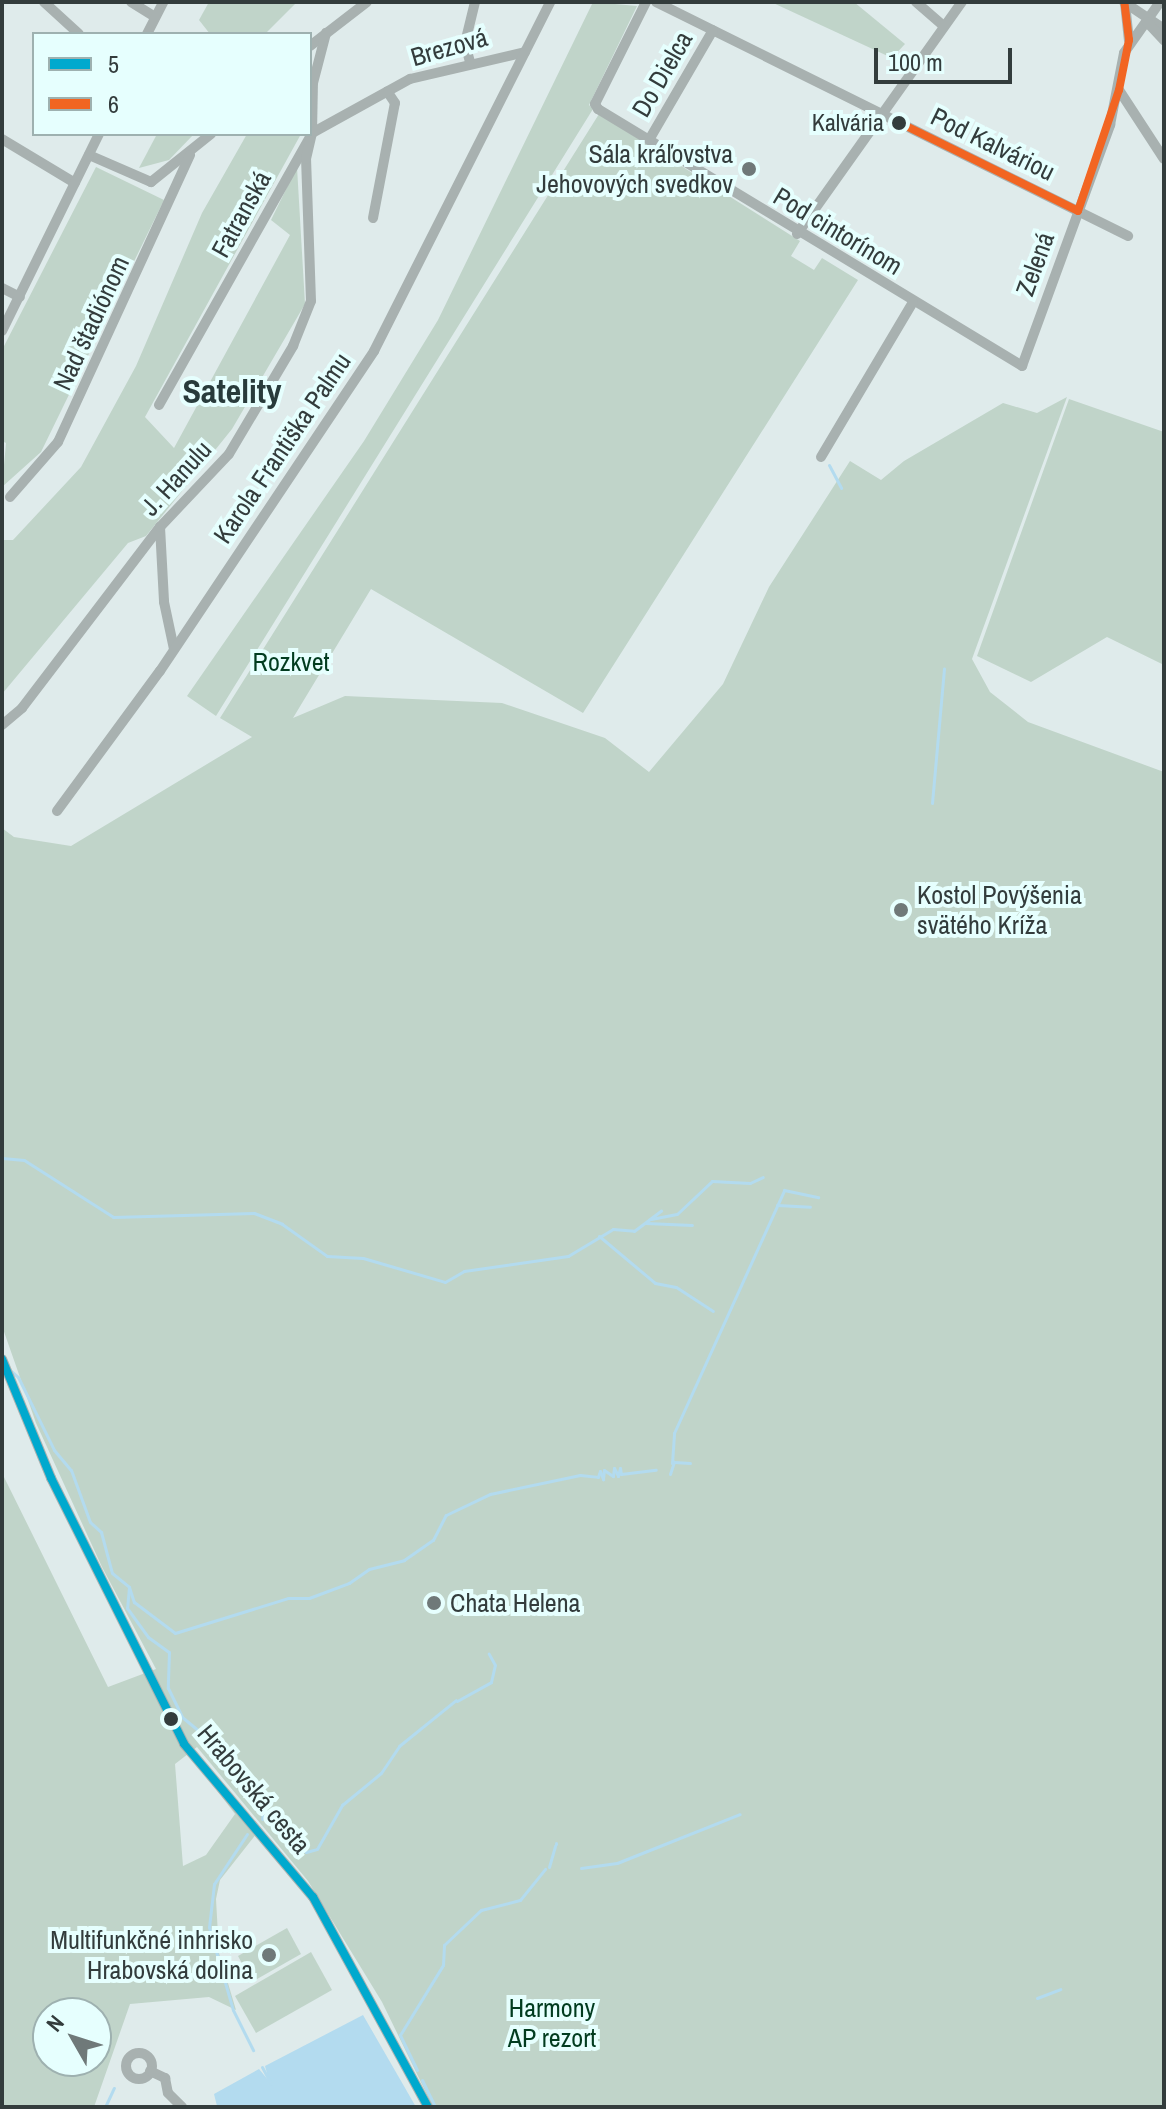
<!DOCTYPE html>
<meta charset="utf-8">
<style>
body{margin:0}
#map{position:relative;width:1166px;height:2109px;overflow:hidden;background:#dfebeb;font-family:"Archivo Narrow",sans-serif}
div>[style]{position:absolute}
.green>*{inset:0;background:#c0d4c9}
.water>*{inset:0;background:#b3dbef}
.stream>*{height:3px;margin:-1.5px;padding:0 1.5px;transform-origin:1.5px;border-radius:1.5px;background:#b3dbef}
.street>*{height:10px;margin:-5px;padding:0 5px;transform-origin:5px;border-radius:5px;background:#a8b1b0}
.street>.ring{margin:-5px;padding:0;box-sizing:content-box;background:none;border:10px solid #a8b1b0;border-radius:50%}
.bus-1>*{height:8px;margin:-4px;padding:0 4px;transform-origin:4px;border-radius:4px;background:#00a9ce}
.bus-2>*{height:8px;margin:-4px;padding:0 4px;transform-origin:4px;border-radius:4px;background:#f26522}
.dots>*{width:22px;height:22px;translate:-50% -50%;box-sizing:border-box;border:4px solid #e6fffe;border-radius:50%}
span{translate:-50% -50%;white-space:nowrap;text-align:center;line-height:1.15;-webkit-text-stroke:8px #e6fffe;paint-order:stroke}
.bus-label{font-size:24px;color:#333c3c}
.right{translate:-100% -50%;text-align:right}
.street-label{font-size:26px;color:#333c3c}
.poi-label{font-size:26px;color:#333c3c}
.left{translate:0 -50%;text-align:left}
.park-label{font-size:26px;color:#013c1f}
.district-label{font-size:34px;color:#283b3b;font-weight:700}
.frame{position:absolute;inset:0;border:4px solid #333c3c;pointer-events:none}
.legend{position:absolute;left:32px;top:32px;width:280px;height:104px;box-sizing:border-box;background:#e6fffe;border:2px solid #9eb1b0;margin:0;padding:10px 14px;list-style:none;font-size:24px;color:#333c3c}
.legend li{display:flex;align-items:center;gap:16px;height:40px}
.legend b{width:40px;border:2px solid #9eb1b0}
.north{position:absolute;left:32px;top:1997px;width:80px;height:80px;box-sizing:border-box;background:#e6fffe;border:2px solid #9eb1b0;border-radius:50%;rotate:309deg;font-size:22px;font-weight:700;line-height:32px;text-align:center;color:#333c3c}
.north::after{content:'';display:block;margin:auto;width:28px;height:36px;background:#6f7979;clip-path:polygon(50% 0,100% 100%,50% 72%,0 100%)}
.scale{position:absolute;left:874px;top:48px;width:138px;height:36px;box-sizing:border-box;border:4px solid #333c3c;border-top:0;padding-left:10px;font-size:24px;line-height:28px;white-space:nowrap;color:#333c3c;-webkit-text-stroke:6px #e6fffe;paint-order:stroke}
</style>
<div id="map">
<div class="green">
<div style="clip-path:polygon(209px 2px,297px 2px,265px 34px,210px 34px,199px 20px)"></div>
<div style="clip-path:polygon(593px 2px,637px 6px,589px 105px,593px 109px,216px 716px,187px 696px,364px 441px,438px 320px)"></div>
<div style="clip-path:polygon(771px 2px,854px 2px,905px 44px,892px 58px)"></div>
<div style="clip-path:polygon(evenodd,599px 114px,800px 241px,791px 256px,814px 270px,822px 258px,858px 280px,583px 713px,371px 589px,293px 718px,345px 696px,502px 703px,605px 738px,649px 772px,723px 684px,769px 587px,850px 461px,881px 480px,904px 461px,1003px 403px,1037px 413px,1067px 397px,972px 659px,990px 692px,1028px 722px,1164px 772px,1164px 2107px,433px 2107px,382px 2002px,308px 1881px,197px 1747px,175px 1764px,183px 1866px,206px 1855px,235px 1814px,192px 1758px,257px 1833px,220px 1880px,216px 1899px,219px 1953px,236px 2010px,209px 1997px,130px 2004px,94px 2107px,2px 2107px,2px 1473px,108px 1687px,156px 1669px,102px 1567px,36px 1423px,2px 1326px,2px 828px,14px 837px,71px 846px,252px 737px,220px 718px,599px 114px,48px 2013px,96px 2013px,96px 2061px,48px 2061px,48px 2013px)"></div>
<div style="clip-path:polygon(157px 134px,194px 134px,169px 160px,139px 168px)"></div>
<div style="clip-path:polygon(247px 134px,301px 134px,145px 417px,174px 448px,290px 235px,271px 220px,297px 167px,305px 304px,232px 429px,146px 536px,128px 543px,2px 694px,2px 540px,13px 540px,81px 467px,136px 366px,202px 213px)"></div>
<div style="clip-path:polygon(96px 167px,164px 200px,41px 452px,2px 487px,6px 443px,2px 441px,2px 350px)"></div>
<div style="clip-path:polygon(1069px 399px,1164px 432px,1164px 665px,1107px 637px,1031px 682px,977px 656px)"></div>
<div style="clip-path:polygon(287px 1928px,301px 1954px,252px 1982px,238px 1956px)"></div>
<div style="clip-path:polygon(311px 1952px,332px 1990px,256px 2033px,235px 1996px)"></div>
</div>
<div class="water">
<div style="clip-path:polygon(363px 2015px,416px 2107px,217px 2106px,214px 2094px,259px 2069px,269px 2081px,265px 2066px)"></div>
</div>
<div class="stream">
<div style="left:829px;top:465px;width:26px;rotate:62deg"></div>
<div style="left:932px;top:803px;width:135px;rotate:-84.9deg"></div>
<div style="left:2px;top:1158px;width:22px;rotate:5deg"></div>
<div style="left:24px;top:1160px;width:106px;rotate:32.6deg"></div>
<div style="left:113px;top:1217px;width:141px;rotate:-1.6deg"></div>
<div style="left:254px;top:1213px;width:30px;rotate:21deg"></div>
<div style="left:282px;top:1224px;width:55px;rotate:35.4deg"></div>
<div style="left:327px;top:1256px;width:36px;rotate:3deg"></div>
<div style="left:363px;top:1258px;width:85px;rotate:16.3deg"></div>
<div style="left:445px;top:1282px;width:22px;rotate:-30deg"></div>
<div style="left:464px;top:1271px;width:105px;rotate:-8.2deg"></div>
<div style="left:568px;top:1256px;width:52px;rotate:-31deg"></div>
<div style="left:613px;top:1229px;width:21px;rotate:5deg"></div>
<div style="left:634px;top:1231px;width:34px;rotate:-37deg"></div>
<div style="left:777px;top:1205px;width:33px;rotate:3deg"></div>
<div style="left:651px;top:1219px;width:26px;rotate:-11deg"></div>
<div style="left:677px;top:1214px;width:48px;rotate:-43.3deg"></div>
<div style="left:712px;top:1181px;width:38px;rotate:3deg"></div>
<div style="left:750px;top:1183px;width:14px;rotate:-25deg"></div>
<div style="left:646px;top:1223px;width:46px;rotate:2.5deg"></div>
<div style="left:599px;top:1236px;width:73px;rotate:40deg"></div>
<div style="left:655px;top:1283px;width:21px;rotate:11deg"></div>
<div style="left:676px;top:1287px;width:44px;rotate:33deg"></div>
<div style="left:11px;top:1371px;width:9px;rotate:41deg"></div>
<div style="left:18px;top:1377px;width:81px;rotate:63.7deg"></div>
<div style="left:54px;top:1450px;width:26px;rotate:50deg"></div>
<div style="left:71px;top:1470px;width:55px;rotate:69.9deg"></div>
<div style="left:90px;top:1522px;width:15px;rotate:42deg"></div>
<div style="left:101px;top:1532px;width:42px;rotate:75deg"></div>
<div style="left:112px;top:1573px;width:22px;rotate:39deg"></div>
<div style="left:129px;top:1587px;width:21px;rotate:95deg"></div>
<div style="left:127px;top:1608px;width:36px;rotate:54deg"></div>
<div style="left:148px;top:1637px;width:26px;rotate:36deg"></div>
<div style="left:169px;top:1652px;width:36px;rotate:92deg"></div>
<div style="left:168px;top:1688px;width:32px;rotate:64deg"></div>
<div style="left:182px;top:1717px;width:60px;rotate:39.6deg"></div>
<div style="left:228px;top:1755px;width:52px;rotate:46.5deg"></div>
<div style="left:264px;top:1793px;width:26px;rotate:94deg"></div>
<div style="left:672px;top:1463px;width:30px;rotate:-86deg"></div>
<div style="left:674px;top:1433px;width:267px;rotate:-65.6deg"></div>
<div style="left:784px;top:1190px;width:35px;rotate:12deg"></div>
<div style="left:670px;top:1474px;width:13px;rotate:-72deg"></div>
<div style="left:674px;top:1462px;width:16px;rotate:4deg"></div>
<div style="left:129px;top:1587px;width:16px;rotate:72deg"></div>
<div style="left:134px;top:1602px;width:51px;rotate:37.1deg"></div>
<div style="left:175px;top:1633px;width:118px;rotate:-17.2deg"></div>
<div style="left:288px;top:1598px;width:21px"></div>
<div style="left:309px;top:1598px;width:43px;rotate:-20.6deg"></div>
<div style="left:349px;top:1583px;width:24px;rotate:-35deg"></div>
<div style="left:369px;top:1569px;width:36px;rotate:-14deg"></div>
<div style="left:404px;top:1560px;width:35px;rotate:-35deg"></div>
<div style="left:433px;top:1540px;width:28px;rotate:-63deg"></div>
<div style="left:446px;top:1515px;width:49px;rotate:-25.5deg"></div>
<div style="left:490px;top:1494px;width:92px;rotate:-11.9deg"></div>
<div style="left:580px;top:1475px;width:18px;rotate:6deg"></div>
<div style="left:598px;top:1477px;width:6px;rotate:-72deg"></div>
<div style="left:600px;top:1471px;width:9px;rotate:69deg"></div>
<div style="left:603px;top:1479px;width:9px;rotate:-84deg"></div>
<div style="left:604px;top:1470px;width:11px;rotate:34deg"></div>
<div style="left:613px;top:1476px;width:8px;rotate:-83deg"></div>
<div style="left:614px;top:1468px;width:9px;rotate:63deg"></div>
<div style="left:618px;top:1476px;width:8px;rotate:-76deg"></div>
<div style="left:620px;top:1468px;width:6px;rotate:81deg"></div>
<div style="left:621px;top:1474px;width:35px;rotate:-7deg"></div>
<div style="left:457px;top:1701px;width:39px;rotate:-29deg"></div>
<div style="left:491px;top:1682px;width:17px;rotate:-77deg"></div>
<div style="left:495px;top:1665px;width:13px;rotate:-119deg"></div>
<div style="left:265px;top:1815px;width:55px;rotate:42.1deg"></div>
<div style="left:306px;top:1852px;width:11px;rotate:-15deg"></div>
<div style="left:317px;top:1849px;width:51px;rotate:-60.4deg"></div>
<div style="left:342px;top:1805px;width:50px;rotate:-39.4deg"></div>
<div style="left:381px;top:1773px;width:32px;rotate:-56deg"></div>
<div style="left:399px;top:1746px;width:73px;rotate:-38.9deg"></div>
<div style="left:247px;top:1834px;width:60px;rotate:123.4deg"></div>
<div style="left:214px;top:1884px;width:43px;rotate:96.6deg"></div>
<div style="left:209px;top:1927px;width:86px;rotate:73.9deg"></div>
<div style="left:233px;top:2010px;width:45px;rotate:63.4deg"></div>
<div style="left:556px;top:1844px;width:1px;rotate:-90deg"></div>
<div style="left:549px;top:1867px;width:22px;rotate:-74deg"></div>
<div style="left:581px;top:1868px;width:36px;rotate:-8deg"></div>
<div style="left:617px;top:1863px;width:132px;rotate:-21.7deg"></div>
<div style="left:1037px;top:1998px;width:25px;rotate:-21deg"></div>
<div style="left:262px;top:2067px;width:19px;rotate:62deg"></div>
<div style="left:417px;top:2070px;width:39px;rotate:-116deg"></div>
<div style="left:400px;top:2035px;width:82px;rotate:-58.4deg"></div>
<div style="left:443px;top:1965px;width:20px;rotate:-87deg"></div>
<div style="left:444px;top:1945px;width:51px;rotate:-43.4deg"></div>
<div style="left:481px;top:1910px;width:40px;rotate:-14.4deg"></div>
<div style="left:520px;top:1900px;width:40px;rotate:-51deg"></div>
<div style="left:422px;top:2080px;width:30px;rotate:64deg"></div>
<div style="left:105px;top:2107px;width:21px;rotate:-65deg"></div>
</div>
<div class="street">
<div style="left:44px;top:2px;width:47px;rotate:42.4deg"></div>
<div style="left:131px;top:2px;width:28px;rotate:32deg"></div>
<div style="left:646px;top:2px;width:114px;rotate:116.6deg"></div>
<div style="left:595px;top:104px;width:6px;rotate:59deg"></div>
<div style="left:598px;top:109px;width:496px;rotate:31.2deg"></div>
<div style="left:1022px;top:366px;width:257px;rotate:-69.9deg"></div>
<div style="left:1110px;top:125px;width:73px;rotate:-79deg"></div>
<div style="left:1124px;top:53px;width:62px;rotate:-54.8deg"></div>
<div style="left:656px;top:2px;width:527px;rotate:26.37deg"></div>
<div style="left:916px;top:2px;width:37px;rotate:41deg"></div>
<div style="left:1124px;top:2px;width:48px;rotate:34deg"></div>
<div style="left:1125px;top:3px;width:37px;rotate:84deg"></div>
<div style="left:1147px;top:22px;width:25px;rotate:47deg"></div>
<div style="left:147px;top:34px;width:36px;rotate:-63deg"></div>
<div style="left:310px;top:46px;width:72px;rotate:-37.7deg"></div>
<div style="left:470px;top:62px;width:20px;rotate:-105deg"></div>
<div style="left:465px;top:43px;width:42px;rotate:-76.3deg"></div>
<div style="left:1119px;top:90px;width:82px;rotate:56.9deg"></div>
<div style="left:2px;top:139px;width:85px;rotate:31.1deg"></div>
<div style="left:649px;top:140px;width:127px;rotate:-59.8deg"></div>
<div style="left:89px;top:155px;width:68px;rotate:23.5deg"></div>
<div style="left:151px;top:182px;width:77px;rotate:-38.7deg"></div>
<div style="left:373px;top:218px;width:117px;rotate:-79.2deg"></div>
<div style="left:395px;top:103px;width:14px;rotate:-124deg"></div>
<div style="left:797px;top:234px;width:285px;rotate:-54.6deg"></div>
<div style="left:2px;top:288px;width:20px;rotate:27deg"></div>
<div style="left:2px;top:331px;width:220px;rotate:-63.8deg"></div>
<div style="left:159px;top:405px;width:312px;rotate:-60.6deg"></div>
<div style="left:312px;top:133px;width:50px;rotate:-88.9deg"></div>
<div style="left:313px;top:83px;width:52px;rotate:-75.4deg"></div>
<div style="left:821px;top:457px;width:180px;rotate:-59.3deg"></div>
<div style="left:10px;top:497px;width:73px;rotate:-48.9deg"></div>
<div style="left:58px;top:442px;width:316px;rotate:-65.3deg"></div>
<div style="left:160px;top:527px;width:75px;rotate:86.9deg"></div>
<div style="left:164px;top:602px;width:48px;rotate:78deg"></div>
<div style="left:2px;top:725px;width:26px;rotate:-40deg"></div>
<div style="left:22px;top:708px;width:228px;rotate:-52.7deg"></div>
<div style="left:160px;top:527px;width:100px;rotate:-46.6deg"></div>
<div style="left:229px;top:454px;width:126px;rotate:-59.3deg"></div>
<div style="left:293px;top:346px;width:48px;rotate:-68.2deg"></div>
<div style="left:311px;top:301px;width:142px;rotate:-92deg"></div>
<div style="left:306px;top:159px;width:27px;rotate:-77deg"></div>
<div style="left:312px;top:133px;width:112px;rotate:-28.9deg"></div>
<div style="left:410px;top:79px;width:118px;rotate:-13.2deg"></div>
<div style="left:57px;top:811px;width:174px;rotate:-53.7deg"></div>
<div style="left:160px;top:671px;width:385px;rotate:-56.2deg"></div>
<div style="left:374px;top:351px;width:391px;rotate:-63.2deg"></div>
<div style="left:2px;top:1359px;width:129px;rotate:67.6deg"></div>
<div style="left:51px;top:1478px;width:297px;rotate:63.4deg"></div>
<div style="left:184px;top:1744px;width:200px;rotate:49.9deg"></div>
<div style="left:313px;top:1897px;width:239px;rotate:61.3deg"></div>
<div class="ring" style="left:126px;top:2053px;width:16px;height:16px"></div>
<div style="left:150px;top:2071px;width:17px;rotate:25deg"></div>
<div style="left:165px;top:2078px;width:15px;rotate:79deg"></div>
<div style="left:168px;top:2093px;width:20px;rotate:45deg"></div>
</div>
<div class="bus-1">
<div style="left:2px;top:1359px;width:129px;rotate:67.6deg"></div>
<div style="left:51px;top:1478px;width:297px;rotate:63.4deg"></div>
<div style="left:184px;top:1744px;width:200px;rotate:49.9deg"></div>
<div style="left:313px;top:1897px;width:239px;rotate:61.3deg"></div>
</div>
<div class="bus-2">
<div style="left:896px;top:121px;width:203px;rotate:26.3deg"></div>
<div style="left:1078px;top:211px;width:128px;rotate:-71.3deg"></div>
<div style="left:1119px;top:90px;width:51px;rotate:-78.7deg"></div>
<div style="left:1129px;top:40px;width:38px;rotate:-97deg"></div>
</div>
<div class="dots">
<div style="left:899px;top:123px;background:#333c3c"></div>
<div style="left:749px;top:169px;background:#6f7979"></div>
<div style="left:901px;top:910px;background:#6f7979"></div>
<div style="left:434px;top:1603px;background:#6f7979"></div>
<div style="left:171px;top:1719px;background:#333c3c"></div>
<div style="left:269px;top:1955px;background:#6f7979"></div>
</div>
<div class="bus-label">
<span class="right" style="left:884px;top:123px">Kalvária</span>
</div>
<div class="street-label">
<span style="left:449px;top:47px;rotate:-16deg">Brezová</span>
<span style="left:662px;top:74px;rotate:-60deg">Do Dielca</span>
<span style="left:993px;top:144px;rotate:26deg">Pod Kalváriou</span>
<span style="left:241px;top:214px;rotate:-61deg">Fatranská</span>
<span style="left:838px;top:231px;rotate:31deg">Pod cintorínom</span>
<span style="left:1035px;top:264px;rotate:-70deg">Zelená</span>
<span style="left:91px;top:323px;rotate:-65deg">Nad štadiónom</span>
<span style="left:282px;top:448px;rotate:-56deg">Karola Františka Palmu</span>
<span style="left:176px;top:478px;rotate:-48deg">J. Hanulu</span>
<span style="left:254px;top:1789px;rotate:50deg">Hrabovská cesta</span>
</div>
<div class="poi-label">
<span class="right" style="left:733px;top:169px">Sála kráľovstva<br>Jehovových svedkov</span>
<span class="left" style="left:917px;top:910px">Kostol Povýšenia<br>svätého Kríža</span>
<span class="left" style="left:450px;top:1603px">Chata Helena</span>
<span class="right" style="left:253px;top:1955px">Multifunkčné inhrisko<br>Hrabovská dolina</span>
</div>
<div class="park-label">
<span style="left:291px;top:662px">Rozkvet</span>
<span style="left:552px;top:2023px">Harmony<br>AP rezort</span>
</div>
<div class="district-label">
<span style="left:232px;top:392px">Satelity</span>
</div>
<div class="frame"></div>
<ul class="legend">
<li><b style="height:10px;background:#00a9ce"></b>5</li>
<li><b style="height:10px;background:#f26522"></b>6</li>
</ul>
<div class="north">N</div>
<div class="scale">100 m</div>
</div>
